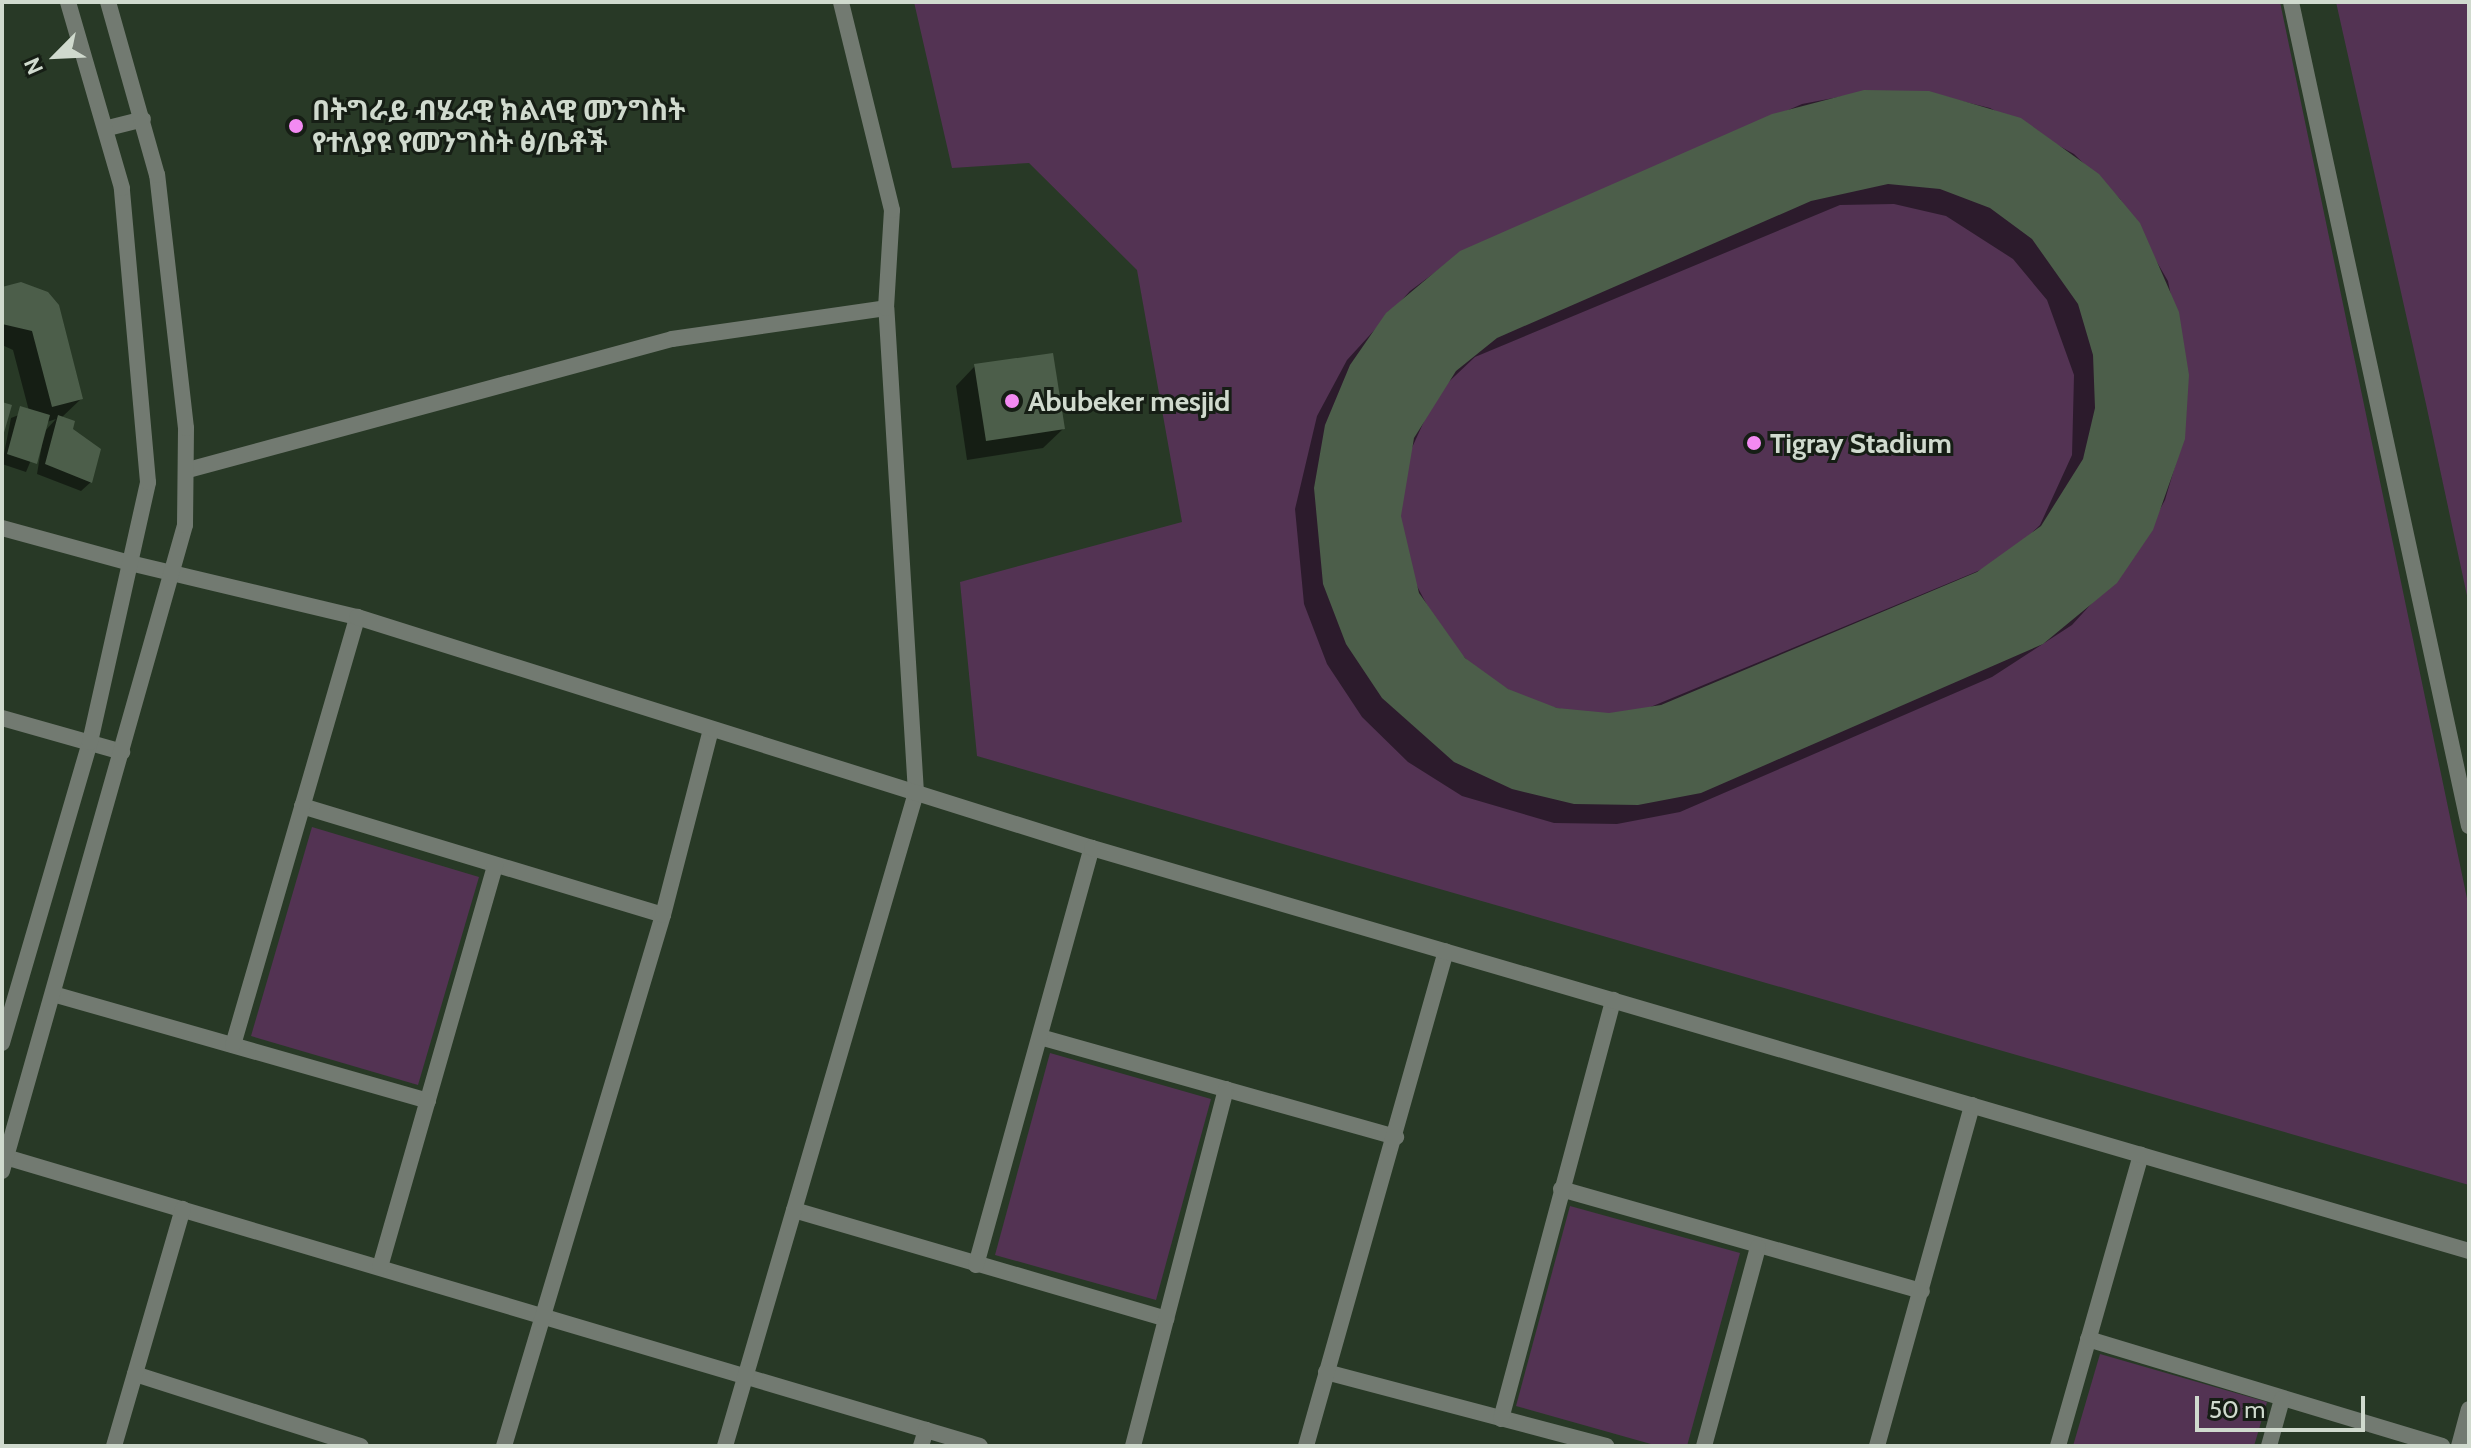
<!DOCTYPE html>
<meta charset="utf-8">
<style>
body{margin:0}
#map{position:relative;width:2471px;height:1448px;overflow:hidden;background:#283926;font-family:Cabin,"Noto Sans Ethiopic",sans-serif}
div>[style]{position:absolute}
.green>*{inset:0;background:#533353}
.shadow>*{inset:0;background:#0007}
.building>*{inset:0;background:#4c5e4a}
.minor>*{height:16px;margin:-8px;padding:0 8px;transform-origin:8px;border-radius:8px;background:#727a71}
.tertiary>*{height:16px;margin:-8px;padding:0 8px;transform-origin:8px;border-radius:8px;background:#727a71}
.dots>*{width:22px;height:22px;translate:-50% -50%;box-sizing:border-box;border:4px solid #161e15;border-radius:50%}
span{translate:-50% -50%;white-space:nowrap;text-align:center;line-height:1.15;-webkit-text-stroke:6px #161e15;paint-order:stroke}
.poi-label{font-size:28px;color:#d0dace;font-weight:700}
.left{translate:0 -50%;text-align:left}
.frame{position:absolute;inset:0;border:4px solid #d0dace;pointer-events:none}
.north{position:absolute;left:16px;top:16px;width:80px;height:80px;-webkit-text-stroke:6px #161e15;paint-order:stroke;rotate:246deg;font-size:22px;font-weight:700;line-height:32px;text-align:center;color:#d0dace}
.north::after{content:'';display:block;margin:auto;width:28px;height:36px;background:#d0dace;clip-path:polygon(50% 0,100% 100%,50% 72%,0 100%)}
.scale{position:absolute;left:2195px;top:1396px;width:170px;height:36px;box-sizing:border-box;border:4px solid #d0dace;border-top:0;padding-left:10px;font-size:24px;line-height:28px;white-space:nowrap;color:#d0dace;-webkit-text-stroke:6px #161e15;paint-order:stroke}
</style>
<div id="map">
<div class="green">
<div style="clip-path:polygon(914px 2px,2280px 2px,2469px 908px,2469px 1185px,977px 756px,960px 582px,1182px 522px,1137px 270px,1029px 163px,952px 168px)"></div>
<div style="clip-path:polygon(2336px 2px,2469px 2px,2469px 605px,2426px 404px)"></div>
<div style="clip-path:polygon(312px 827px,479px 877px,418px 1085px,251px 1036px)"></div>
<div style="clip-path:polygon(1050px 1053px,1211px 1099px,1156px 1300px,995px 1255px)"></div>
<div style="clip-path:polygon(1570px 1206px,1740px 1253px,1687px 1446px,1658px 1446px,1516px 1406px)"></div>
<div style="clip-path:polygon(2100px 1354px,2267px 1402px,2254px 1446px,2073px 1446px)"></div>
</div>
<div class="shadow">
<div style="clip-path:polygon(evenodd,1865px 92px,1928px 93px,1990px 108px,2074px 154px,2120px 199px,2168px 281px,2187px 375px,2183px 439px,2165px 500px,2135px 556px,2072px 625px,1992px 677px,1680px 812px,1617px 824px,1554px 823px,1462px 796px,1408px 762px,1362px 717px,1327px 664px,1304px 604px,1295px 509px,1317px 416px,1347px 360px,1410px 291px,1461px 253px,1802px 104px,1865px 92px,1894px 204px,1946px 216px,2013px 259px,2047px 300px,2074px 375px,2072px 455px,2040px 525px,2002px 561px,1636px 713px,1583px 714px,1531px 702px,1484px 676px,1445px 639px,1408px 569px,1399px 516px,1405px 463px,1437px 393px,1475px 357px,1840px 205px,1894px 204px)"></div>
<div style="clip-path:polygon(2px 289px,81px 399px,61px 418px,91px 482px,81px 491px,37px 474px,44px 432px,56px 419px,47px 422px,26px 472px,2px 464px,11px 418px,29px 411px,13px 350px,2px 345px)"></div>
<div style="clip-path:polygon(975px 366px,1063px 429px,1043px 448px,967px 460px,956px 386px)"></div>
</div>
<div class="building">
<div style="clip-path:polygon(evenodd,1864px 90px,1929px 91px,2021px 118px,2099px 174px,2140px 223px,2179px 312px,2189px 375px,2185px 439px,2153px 530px,2117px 583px,2043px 644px,1701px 793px,1638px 805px,1574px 804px,1512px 789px,1454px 762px,1382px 698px,1346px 644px,1323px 584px,1314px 488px,1325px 425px,1350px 365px,1386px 313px,1460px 251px,1772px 114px,1864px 90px,1888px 184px,1940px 189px,1990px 208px,2032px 239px,2078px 304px,2093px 355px,2095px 408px,2083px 459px,2041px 526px,1977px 572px,1661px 705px,1609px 713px,1557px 708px,1508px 689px,1465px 658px,1419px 593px,1401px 516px,1414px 438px,1456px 371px,1497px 338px,1811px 201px,1888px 184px)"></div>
<div style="clip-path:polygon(21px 282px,48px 292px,59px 305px,83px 399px,52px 407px,32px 331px,2px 324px,2px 287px)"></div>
<div style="clip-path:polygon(1053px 353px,1065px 429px,986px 441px,974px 364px)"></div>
<div style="clip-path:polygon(2px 402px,12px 405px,3px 436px,2px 435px)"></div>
<div style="clip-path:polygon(20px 406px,50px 415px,37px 464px,7px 454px)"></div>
<div style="clip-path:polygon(58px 415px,75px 421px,73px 429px,101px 449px,92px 483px,45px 464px)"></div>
</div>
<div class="minor">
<div style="left:2291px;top:2px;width:843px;rotate:77.81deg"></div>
<div style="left:188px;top:470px;width:501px;rotate:-15.14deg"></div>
<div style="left:672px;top:339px;width:216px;rotate:-8.2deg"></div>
<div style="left:2px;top:528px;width:137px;rotate:15.3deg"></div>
<div style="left:2px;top:718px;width:125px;rotate:15.8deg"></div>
<div style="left:302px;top:806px;width:377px;rotate:16.8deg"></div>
<div style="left:53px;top:994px;width:390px;rotate:15.9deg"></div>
<div style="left:1040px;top:1037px;width:370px;rotate:15.7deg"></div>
<div style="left:233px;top:1045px;width:446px;rotate:-73.8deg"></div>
<div style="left:2px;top:1156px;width:1020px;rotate:16.52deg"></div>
<div style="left:1561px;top:1189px;width:375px;rotate:15.8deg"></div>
<div style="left:794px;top:1210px;width:388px;rotate:16.3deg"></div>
<div style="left:976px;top:1265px;width:433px;rotate:-74.5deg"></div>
<div style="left:380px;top:1267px;width:418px;rotate:-74deg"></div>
<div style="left:2088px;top:1339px;width:370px;rotate:16.8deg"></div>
<div style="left:1326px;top:1372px;width:290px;rotate:14.8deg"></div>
<div style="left:135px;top:1374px;width:237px;rotate:17.7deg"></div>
<div style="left:1501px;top:1419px;width:434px;rotate:-75deg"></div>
<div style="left:114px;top:1446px;width:247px;rotate:-73.8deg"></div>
<div style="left:504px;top:1446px;width:554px;rotate:-73.33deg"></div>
<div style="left:663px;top:915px;width:192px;rotate:-75.5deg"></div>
<div style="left:725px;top:1446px;width:680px;rotate:-73.7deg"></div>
<div style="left:916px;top:793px;width:486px;rotate:-93.5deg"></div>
<div style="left:886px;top:308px;width:98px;rotate:-86.5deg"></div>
<div style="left:892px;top:210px;width:214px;rotate:-103.8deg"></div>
<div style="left:921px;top:1446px;width:17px;rotate:-73deg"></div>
<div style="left:1133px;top:1446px;width:369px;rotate:-75.4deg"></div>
<div style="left:1306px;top:1446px;width:514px;rotate:-74.21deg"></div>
<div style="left:1704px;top:1446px;width:206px;rotate:-74.8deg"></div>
<div style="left:1877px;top:1446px;width:354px;rotate:-74.4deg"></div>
<div style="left:2058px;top:1446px;width:303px;rotate:-74.1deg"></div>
<div style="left:2269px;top:1446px;width:49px;rotate:-74.5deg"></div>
<div style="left:2459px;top:1446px;width:38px;rotate:-75deg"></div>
</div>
<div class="tertiary">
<div style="left:108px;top:128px;width:36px;rotate:-14deg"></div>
<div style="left:134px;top:564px;width:229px;rotate:13.4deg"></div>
<div style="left:357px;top:617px;width:770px;rotate:17.45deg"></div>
<div style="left:1092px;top:848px;width:1435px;rotate:16.31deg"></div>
<div style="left:2px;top:1043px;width:314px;rotate:-73.7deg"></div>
<div style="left:90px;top:742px;width:266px;rotate:-77.4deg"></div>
<div style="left:148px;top:482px;width:295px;rotate:-95.1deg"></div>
<div style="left:122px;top:188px;width:194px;rotate:-106.2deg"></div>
<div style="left:2px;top:1171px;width:671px;rotate:-74.18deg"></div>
<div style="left:185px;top:525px;width:97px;rotate:-89.4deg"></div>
<div style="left:186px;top:428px;width:255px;rotate:-96.5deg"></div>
<div style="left:157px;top:175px;width:180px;rotate:-105.8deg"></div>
</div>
<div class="dots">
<div style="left:296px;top:126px;background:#f38af2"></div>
<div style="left:1012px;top:401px;background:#f38af2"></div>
<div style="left:1754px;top:443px;background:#f38af2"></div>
</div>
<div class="poi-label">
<span class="left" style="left:312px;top:126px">በትግራይ ብሄራዊ ክልላዊ መንግስት<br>የተለያዩ የመንግስት ፅ/ቤቶች</span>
<span class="left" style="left:1028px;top:401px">Abubeker mesjid</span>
<span class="left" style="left:1770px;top:443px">Tigray Stadium</span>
</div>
<div class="frame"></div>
<div class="north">N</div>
<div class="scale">50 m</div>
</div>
